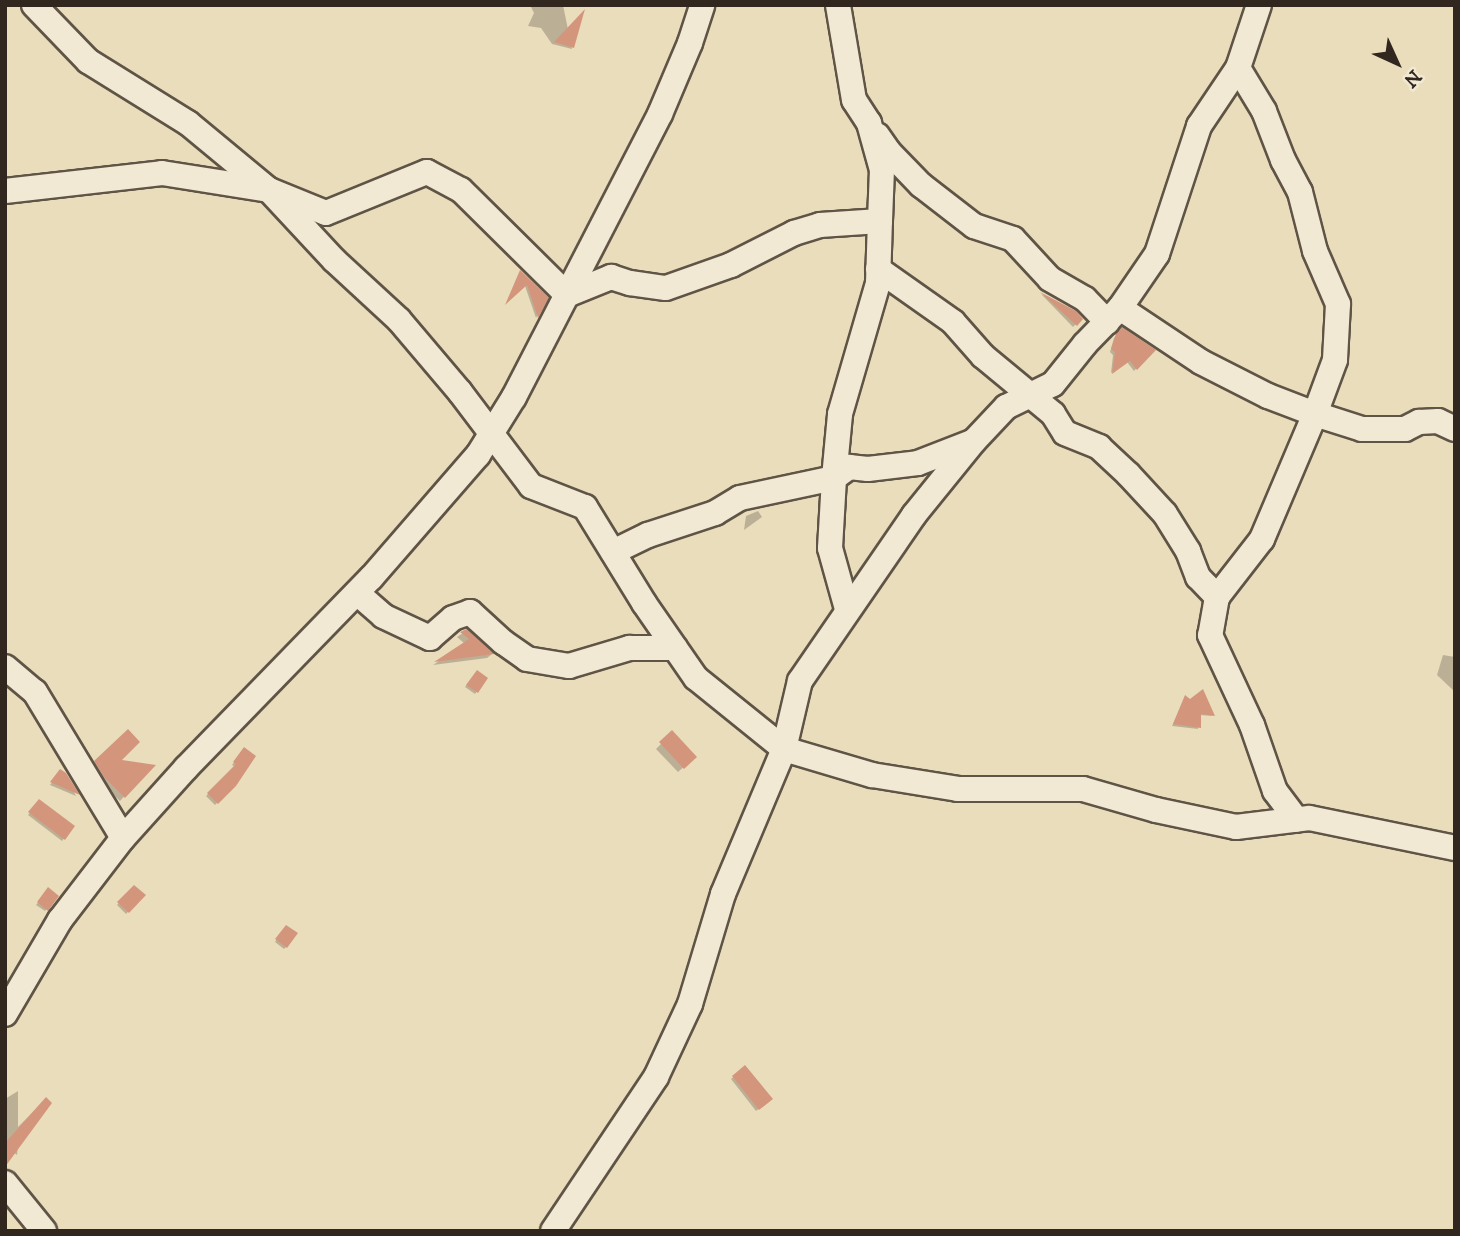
<!DOCTYPE html>
<style>
body{margin:0}
#map{position:relative;width:1460px;height:1236px;overflow:hidden;background:#eaddbc;font-family:"IM FELL DW Pica",serif}
div>[style]{position:absolute}
.shadow>*{inset:0;background:#0003}
.building>*{inset:0;background:#d3967c}
.roads{filter:drop-shadow(2px 0 #5f5446) drop-shadow(-2px 0 #5f5446) drop-shadow(0 2px #5f5446) drop-shadow(0 -2px #5f5446)}
.minor>*{height:24px;margin:-12px;padding:0 12px;transform-origin:12px;border-radius:12px;background:#f1e9d3}
span{translate:-50% -50%;white-space:nowrap;text-align:center;line-height:1.15;-webkit-text-stroke:6px #f1e9d3;paint-order:stroke}
.frame{position:absolute;inset:0;border:7px solid #31271e;pointer-events:none}
.north{position:absolute;left:1362px;top:28px;width:70px;height:70px;-webkit-text-stroke:5px #f1e9d3;paint-order:stroke;rotate:135deg;font-size:19px;font-weight:700;line-height:28px;text-align:center;color:#31271e}
.north::after{content:'';display:block;margin:auto;width:24px;height:32px;background:#31271e;clip-path:polygon(50% 0,100% 100%,50% 72%,0 100%)}
</style>
<div id="map">
<div class="shadow">
<div style="clip-path:polygon(530px 5px,563px 5px,572px 49px,552px 44px,541px 28px,528px 26px,534px 13px)"></div>
<div style="clip-path:polygon(520px 272px,546px 298px,536px 318px,525px 286px)"></div>
<div style="clip-path:polygon(1041px 294px,1075px 312px,1081px 319px,1073px 327px)"></div>
<div style="clip-path:polygon(1122px 329px,1153px 350px,1134px 371px,1127px 362px,1111px 373px,1113px 355px,1110px 352px,1114px 338px)"></div>
<div style="clip-path:polygon(758px 511px,762px 517px,744px 530px,746px 516px)"></div>
<div style="clip-path:polygon(466px 631px,492px 654px,487px 658px,433px 665px,465px 644px,457px 637px)"></div>
<div style="clip-path:polygon(1443px 655px,1455px 657px,1455px 692px,1437px 675px)"></div>
<div style="clip-path:polygon(475px 674px,486px 679px,475px 694px,465px 687px)"></div>
<div style="clip-path:polygon(1184px 699px,1213px 716px,1199px 715px,1198px 729px,1172px 726px)"></div>
<div style="clip-path:polygon(128px 731px,118px 761px,152px 766px,120px 801px,100px 782px,91px 766px)"></div>
<div style="clip-path:polygon(672px 733px,695px 757px,678px 772px,656px 749px)"></div>
<div style="clip-path:polygon(242px 751px,234px 785px,215px 805px,206px 796px,235px 767px,232px 765px)"></div>
<div style="clip-path:polygon(59px 773px,65px 774px,76px 796px,50px 785px)"></div>
<div style="clip-path:polygon(39px 802px,73px 826px,62px 841px,28px 815px)"></div>
<div style="clip-path:polygon(134px 887px,144px 895px,126px 914px,117px 905px)"></div>
<div style="clip-path:polygon(46px 892px,57px 896px,45px 911px,36px 905px)"></div>
<div style="clip-path:polygon(284px 929px,286px 947px,284px 949px,275px 942px)"></div>
<div style="clip-path:polygon(745px 1067px,771px 1099px,756px 1111px,731px 1079px)"></div>
<div style="clip-path:polygon(18px 1091px,18px 1127px,46px 1099px,18px 1146px,17px 1155px,5px 1146px,5px 1099px)"></div>
</div>
<div class="building">
<div style="clip-path:polygon(585px 9px,574px 48px,554px 42px)"></div>
<div style="clip-path:polygon(520px 270px,549px 298px,538px 318px,527px 285px,505px 305px)"></div>
<div style="clip-path:polygon(1040px 292px,1076px 311px,1083px 319px,1077px 326px)"></div>
<div style="clip-path:polygon(1122px 327px,1156px 350px,1137px 370px,1130px 361px,1112px 374px,1115px 352px,1111px 349px,1116px 334px)"></div>
<div style="clip-path:polygon(467px 629px,494px 654px,434px 662px,469px 639px,460px 632px)"></div>
<div style="clip-path:polygon(477px 670px,488px 678px,478px 693px,466px 685px)"></div>
<div style="clip-path:polygon(1203px 689px,1215px 716px,1201px 714px,1201px 728px,1173px 724px,1185px 695px,1190px 699px)"></div>
<div style="clip-path:polygon(128px 729px,140px 742px,122px 760px,156px 765px,125px 798px,104px 777px,94px 761px)"></div>
<div style="clip-path:polygon(672px 730px,697px 757px,684px 769px,659px 742px)"></div>
<div style="clip-path:polygon(244px 747px,256px 756px,236px 786px,218px 804px,207px 793px,236px 764px,233px 762px)"></div>
<div style="clip-path:polygon(60px 769px,66px 773px,80px 795px,50px 782px)"></div>
<div style="clip-path:polygon(39px 799px,75px 826px,65px 840px,28px 812px)"></div>
<div style="clip-path:polygon(134px 885px,146px 895px,129px 913px,117px 902px)"></div>
<div style="clip-path:polygon(48px 887px,59px 896px,48px 911px,37px 902px)"></div>
<div style="clip-path:polygon(286px 925px,298px 933px,287px 948px,275px 939px)"></div>
<div style="clip-path:polygon(745px 1065px,773px 1099px,759px 1110px,732px 1076px)"></div>
<div style="clip-path:polygon(46px 1097px,52px 1103px,5px 1167px,5px 1143px)"></div>
</div>
<div class="roads">
<div class="minor">
<div style="left:34px;top:5px;width:78px;rotate:46deg"></div>
<div style="left:88px;top:61px;width:118px;rotate:31.8deg"></div>
<div style="left:188px;top:123px;width:105px;rotate:39.6deg"></div>
<div style="left:269px;top:190px;width:96px;rotate:47.1deg"></div>
<div style="left:334px;top:260px;width:88px;rotate:42.7deg"></div>
<div style="left:399px;top:320px;width:94px;rotate:49.7deg"></div>
<div style="left:460px;top:392px;width:118px;rotate:52.9deg"></div>
<div style="left:531px;top:486px;width:58px;rotate:21.3deg"></div>
<div style="left:585px;top:507px;width:113px;rotate:58.4deg"></div>
<div style="left:644px;top:603px;width:91px;rotate:55.3deg"></div>
<div style="left:696px;top:678px;width:113px;rotate:38.9deg"></div>
<div style="left:784px;top:749px;width:92px;rotate:16.5deg"></div>
<div style="left:872px;top:775px;width:87px;rotate:9.2deg"></div>
<div style="left:958px;top:789px;width:125px"></div>
<div style="left:1083px;top:789px;width:76px;rotate:16deg"></div>
<div style="left:1156px;top:810px;width:82px;rotate:12deg"></div>
<div style="left:1236px;top:827px;width:74px;rotate:-7deg"></div>
<div style="left:1309px;top:818px;width:149px;rotate:11.6deg"></div>
<div style="left:1238px;top:68px;width:50px;rotate:58.8deg"></div>
<div style="left:1264px;top:111px;width:53px;rotate:68.8deg"></div>
<div style="left:1283px;top:160px;width:36px;rotate:62deg"></div>
<div style="left:1300px;top:192px;width:61px;rotate:75.7deg"></div>
<div style="left:1315px;top:251px;width:58px;rotate:66.5deg"></div>
<div style="left:1338px;top:304px;width:56px;rotate:93.1deg"></div>
<div style="left:1335px;top:360px;width:58px;rotate:110.3deg"></div>
<div style="left:1315px;top:414px;width:49px;rotate:17.7deg"></div>
<div style="left:1362px;top:429px;width:43px"></div>
<div style="left:1405px;top:429px;width:16px;rotate:-27deg"></div>
<div style="left:1419px;top:422px;width:19px;rotate:-3deg"></div>
<div style="left:1438px;top:421px;width:19px;rotate:25deg"></div>
<div style="left:877px;top:135px;width:21px;rotate:55deg"></div>
<div style="left:889px;top:152px;width:46px;rotate:45.9deg"></div>
<div style="left:921px;top:185px;width:67px;rotate:37.7deg"></div>
<div style="left:974px;top:226px;width:41px;rotate:18.4deg"></div>
<div style="left:1013px;top:239px;width:54px;rotate:47.2deg"></div>
<div style="left:1050px;top:279px;width:40px;rotate:29.7deg"></div>
<div style="left:1085px;top:299px;width:32px;rotate:46deg"></div>
<div style="left:5px;top:191px;width:158px;rotate:-6.5deg"></div>
<div style="left:162px;top:173px;width:108px;rotate:9deg"></div>
<div style="left:269px;top:190px;width:61px;rotate:22deg"></div>
<div style="left:326px;top:213px;width:109px;rotate:-22.1deg"></div>
<div style="left:427px;top:172px;width:38px;rotate:28deg"></div>
<div style="left:461px;top:190px;width:149px;rotate:44.7deg"></div>
<div style="left:567px;top:295px;width:48px;rotate:-22.2deg"></div>
<div style="left:611px;top:277px;width:20px;rotate:18deg"></div>
<div style="left:630px;top:283px;width:36px;rotate:8deg"></div>
<div style="left:666px;top:288px;width:69px;rotate:-19.5deg"></div>
<div style="left:731px;top:265px;width:71px;rotate:-26.9deg"></div>
<div style="left:794px;top:233px;width:27px;rotate:-17deg"></div>
<div style="left:820px;top:225px;width:60px;rotate:-3.8deg"></div>
<div style="left:880px;top:221px;width:51px;rotate:-87.8deg"></div>
<div style="left:882px;top:170px;width:49px;rotate:-105.5deg"></div>
<div style="left:869px;top:123px;width:27px;rotate:-123deg"></div>
<div style="left:854px;top:100px;width:96px;rotate:-99.6deg"></div>
<div style="left:878px;top:269px;width:92px;rotate:35.2deg"></div>
<div style="left:953px;top:322px;width:45px;rotate:48.6deg"></div>
<div style="left:983px;top:356px;width:91px;rotate:39.6deg"></div>
<div style="left:1053px;top:414px;width:22px;rotate:58deg"></div>
<div style="left:1065px;top:433px;width:37px;rotate:22deg"></div>
<div style="left:1099px;top:447px;width:40px;rotate:43deg"></div>
<div style="left:1128px;top:474px;width:54px;rotate:47.2deg"></div>
<div style="left:1165px;top:514px;width:44px;rotate:58.1deg"></div>
<div style="left:1188px;top:551px;width:28px;rotate:69deg"></div>
<div style="left:1198px;top:577px;width:28px;rotate:46deg"></div>
<div style="left:1120px;top:308px;width:65px;rotate:-55.6deg"></div>
<div style="left:1157px;top:254px;width:135px;rotate:-71.8deg"></div>
<div style="left:1199px;top:126px;width:70px;rotate:-56.1deg"></div>
<div style="left:1238px;top:68px;width:66px;rotate:-71.6deg"></div>
<div style="left:613px;top:552px;width:39px;rotate:-26deg"></div>
<div style="left:648px;top:535px;width:71px;rotate:-18.2deg"></div>
<div style="left:715px;top:513px;width:29px;rotate:-31deg"></div>
<div style="left:740px;top:498px;width:96px;rotate:-12deg"></div>
<div style="left:834px;top:478px;width:19px;rotate:-36deg"></div>
<div style="left:849px;top:467px;width:19px;rotate:6deg"></div>
<div style="left:868px;top:469px;width:50px;rotate:-6.8deg"></div>
<div style="left:918px;top:463px;width:58px;rotate:-21.3deg"></div>
<div style="left:357px;top:593px;width:35px;rotate:41deg"></div>
<div style="left:383px;top:616px;width:52px;rotate:25.1deg"></div>
<div style="left:430px;top:638px;width:30px;rotate:-41deg"></div>
<div style="left:453px;top:618px;width:18px;rotate:-19deg"></div>
<div style="left:470px;top:612px;width:45px;rotate:42.3deg"></div>
<div style="left:503px;top:642px;width:29px;rotate:35deg"></div>
<div style="left:527px;top:659px;width:43px;rotate:9.5deg"></div>
<div style="left:569px;top:666px;width:63px;rotate:-16.7deg"></div>
<div style="left:629px;top:648px;width:46px"></div>
<div style="left:847px;top:609px;width:63px;rotate:-105.6deg"></div>
<div style="left:830px;top:548px;width:70px;rotate:-86.7deg"></div>
<div style="left:834px;top:478px;width:64px;rotate:-84.6deg"></div>
<div style="left:840px;top:414px;width:136px;rotate:-73.8deg"></div>
<div style="left:878px;top:283px;width:62px;rotate:-88.2deg"></div>
<div style="left:5px;top:667px;width:39px;rotate:40deg"></div>
<div style="left:35px;top:692px;width:170px;rotate:58.9deg"></div>
<div style="left:5px;top:1014px;width:109px;rotate:-59.7deg"></div>
<div style="left:60px;top:920px;width:103px;rotate:-52.5deg"></div>
<div style="left:123px;top:838px;width:94px;rotate:-48deg"></div>
<div style="left:186px;top:768px;width:265px;rotate:-45.8deg"></div>
<div style="left:371px;top:578px;width:163px;rotate:-49deg"></div>
<div style="left:478px;top:455px;width:68px;rotate:-58.2deg"></div>
<div style="left:514px;top:397px;width:318px;rotate:-62.7deg"></div>
<div style="left:660px;top:114px;width:77px;rotate:-67.1deg"></div>
<div style="left:690px;top:43px;width:40px;rotate:-72deg"></div>
<div style="left:5px;top:1183px;width:62px;rotate:50.9deg"></div>
<div style="left:553px;top:1231px;width:185px;rotate:-56.2deg"></div>
<div style="left:656px;top:1077px;width:81px;rotate:-65deg"></div>
<div style="left:690px;top:1004px;width:115px;rotate:-73.3deg"></div>
<div style="left:723px;top:894px;width:157px;rotate:-67.2deg"></div>
<div style="left:784px;top:749px;width:70px;rotate:-76.8deg"></div>
<div style="left:800px;top:681px;width:201px;rotate:-55.5deg"></div>
<div style="left:914px;top:515px;width:95px;rotate:-51deg"></div>
<div style="left:974px;top:441px;width:47px;rotate:-46.7deg"></div>
<div style="left:1006px;top:407px;width:52px;rotate:-26.1deg"></div>
<div style="left:1053px;top:384px;width:51px;rotate:-51.3deg"></div>
<div style="left:1085px;top:344px;width:50px;rotate:-45.8deg"></div>
<div style="left:1120px;top:308px;width:97px;rotate:33.7deg"></div>
<div style="left:1201px;top:362px;width:75px;rotate:26.9deg"></div>
<div style="left:1268px;top:396px;width:50px;rotate:21deg"></div>
<div style="left:1315px;top:414px;width:136px;rotate:113deg"></div>
<div style="left:1262px;top:539px;width:73px;rotate:127.8deg"></div>
<div style="left:1217px;top:597px;width:39px;rotate:100deg"></div>
<div style="left:1210px;top:635px;width:99px;rotate:65deg"></div>
<div style="left:1252px;top:725px;width:70px;rotate:70.8deg"></div>
<div style="left:1275px;top:791px;width:36px;rotate:53deg"></div>
</div>
</div>
<div class="frame"></div>
<div class="north">N</div>
</div>
